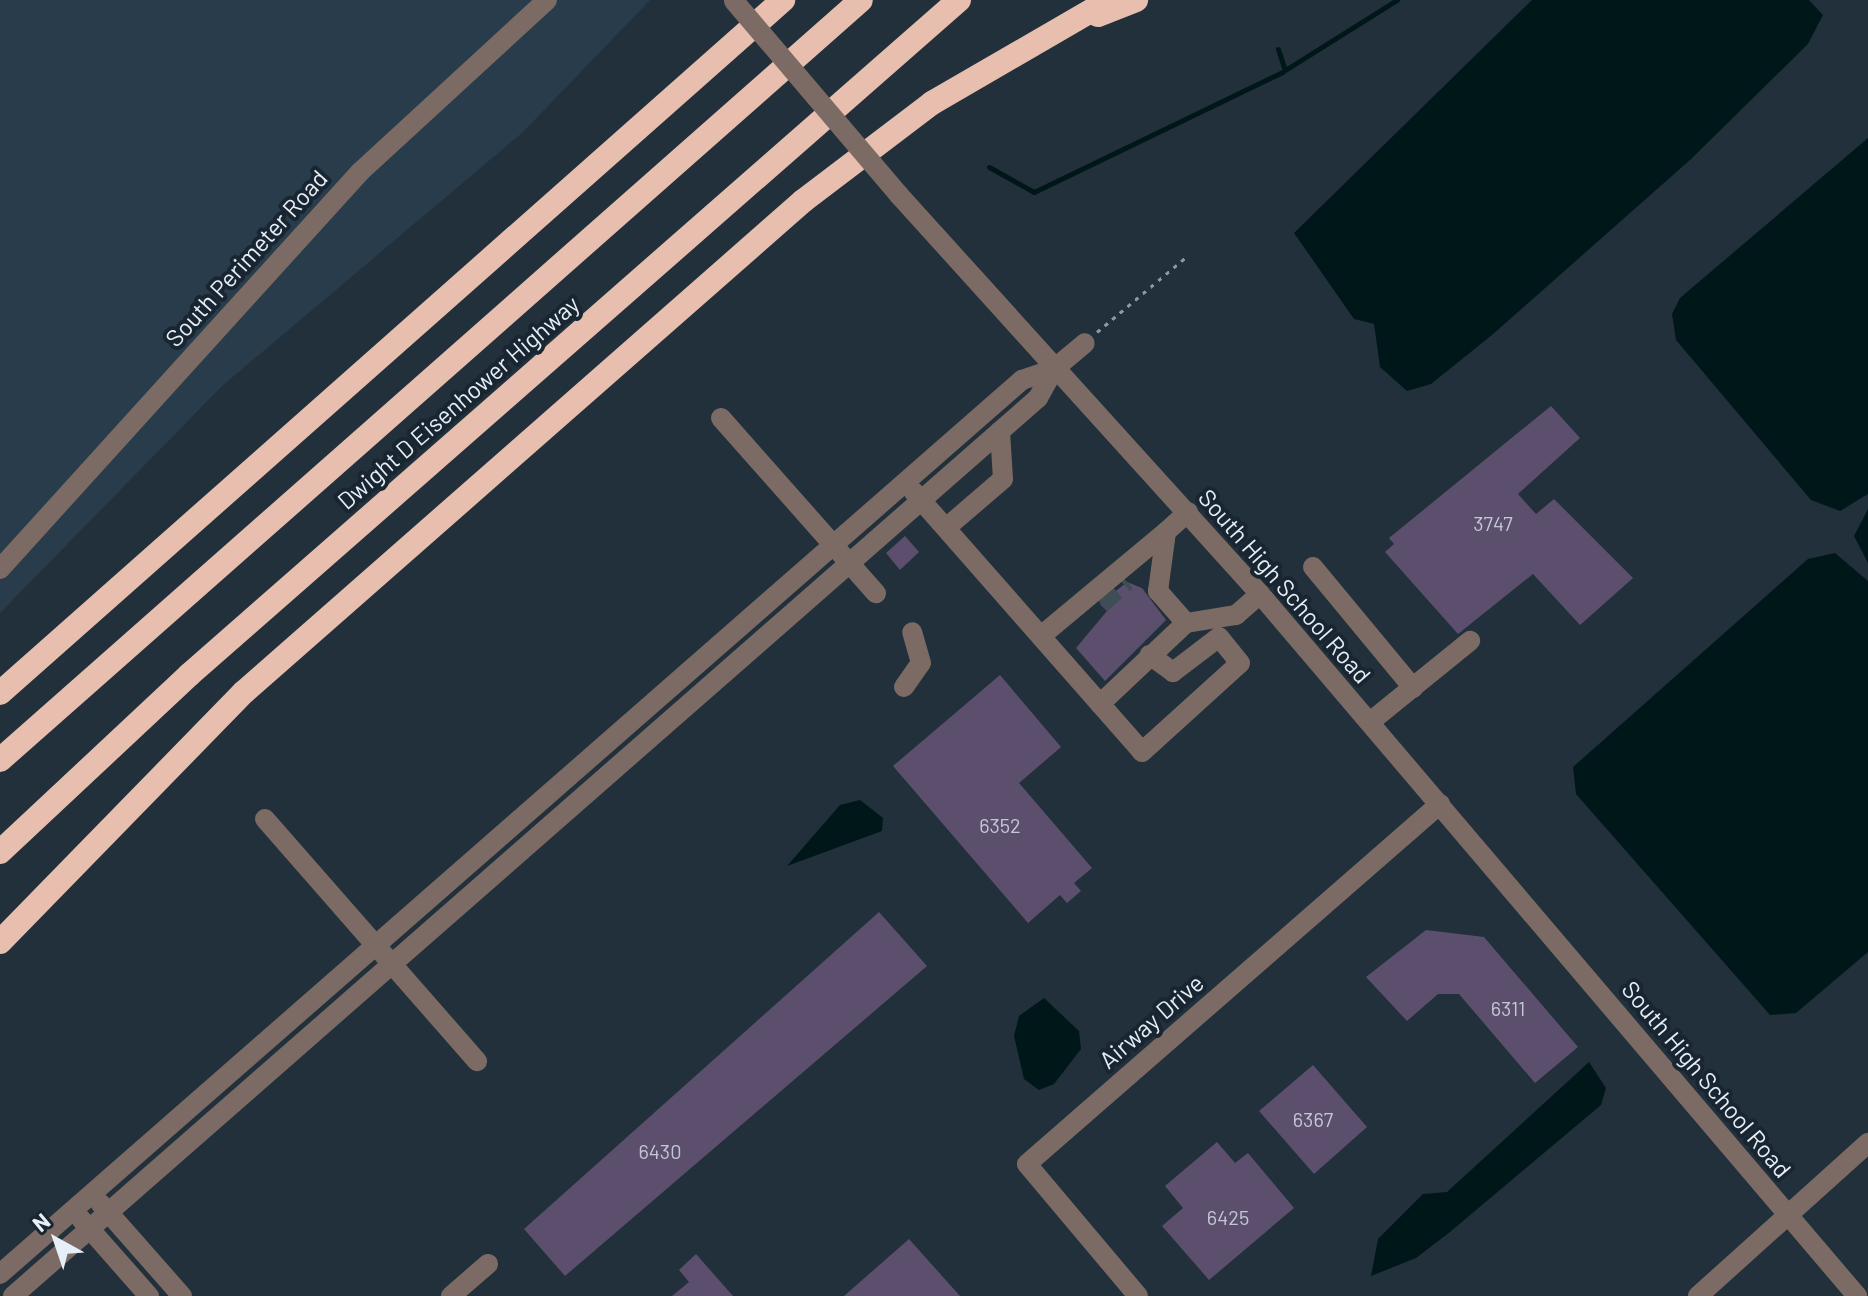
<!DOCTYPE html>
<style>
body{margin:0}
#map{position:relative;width:1868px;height:1296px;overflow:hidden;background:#22303b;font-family:Barlow,sans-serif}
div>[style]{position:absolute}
.built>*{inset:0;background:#283c4b}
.water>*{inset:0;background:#001719}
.stream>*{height:5px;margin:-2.5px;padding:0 2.5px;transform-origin:2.5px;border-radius:2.5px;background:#001719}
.building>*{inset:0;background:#5c4f6e}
.minor-tunnel>*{height:20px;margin-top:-10px;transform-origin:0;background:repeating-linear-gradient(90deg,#3f4d57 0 20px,transparent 0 30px)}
.path>*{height:3px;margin-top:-1.5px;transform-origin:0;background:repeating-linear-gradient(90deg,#8d99a2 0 4px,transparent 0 10px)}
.minor>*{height:20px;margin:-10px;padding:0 10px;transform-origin:10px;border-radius:10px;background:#7c6b64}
.highway>*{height:24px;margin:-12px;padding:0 12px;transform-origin:12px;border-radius:12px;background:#e8bfae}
.minor-bridge>*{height:20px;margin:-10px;padding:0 10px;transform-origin:10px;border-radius:10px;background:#7c6b64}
span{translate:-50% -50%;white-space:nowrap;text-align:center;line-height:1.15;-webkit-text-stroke:8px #192631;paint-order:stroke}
.number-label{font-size:20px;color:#c4c7d5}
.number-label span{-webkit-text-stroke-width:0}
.street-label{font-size:24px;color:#e6eff7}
.north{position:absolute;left:16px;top:1200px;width:80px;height:80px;-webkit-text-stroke:6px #192631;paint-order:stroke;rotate:320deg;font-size:22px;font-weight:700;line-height:32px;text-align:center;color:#e6eff7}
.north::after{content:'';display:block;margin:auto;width:28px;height:36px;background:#e6eff7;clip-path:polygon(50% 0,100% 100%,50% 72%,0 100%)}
</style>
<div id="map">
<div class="built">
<div style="clip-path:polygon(0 0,650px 0,523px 132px,222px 386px,0 613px)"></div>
</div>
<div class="water">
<div style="clip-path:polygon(1532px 0,1809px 0,1823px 15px,1808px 44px,1690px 160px,1492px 335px,1431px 384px,1407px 391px,1380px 367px,1374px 324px,1354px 319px,1294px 233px)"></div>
<div style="clip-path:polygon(1868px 138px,1868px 494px,1840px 511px,1811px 500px,1676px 340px,1672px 314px,1680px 298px)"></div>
<div style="clip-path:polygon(1868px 509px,1868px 563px,1854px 536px)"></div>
<div style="clip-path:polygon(1835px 553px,1868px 581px,1868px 952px,1796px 1013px,1770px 1015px,1576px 794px,1573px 767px,1808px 559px)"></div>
<div style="clip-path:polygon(860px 800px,883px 818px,882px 831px,787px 866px,840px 805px)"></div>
<div style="clip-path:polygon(1044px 998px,1079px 1031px,1081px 1049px,1054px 1084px,1039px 1090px,1024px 1079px,1014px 1036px,1019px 1016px)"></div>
<div style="clip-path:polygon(1589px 1062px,1606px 1088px,1601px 1105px,1450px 1232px,1416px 1258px,1371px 1276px,1378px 1239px,1423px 1194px,1447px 1192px)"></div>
</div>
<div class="stream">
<div style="left:1278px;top:49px;width:19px;rotate:72deg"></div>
<div style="left:989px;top:167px;width:51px;rotate:29.1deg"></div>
<div style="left:1034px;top:192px;width:276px;rotate:-25.8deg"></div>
<div style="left:1282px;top:72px;width:136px;rotate:-32.1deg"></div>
</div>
<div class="building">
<div style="clip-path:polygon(1551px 406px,1580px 438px,1518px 494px,1536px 514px,1554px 499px,1633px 578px,1580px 625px,1533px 574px,1458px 634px,1385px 552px,1394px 544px,1389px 538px)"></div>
<div style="clip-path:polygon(905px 536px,919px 552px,900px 570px,886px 553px)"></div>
<div style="clip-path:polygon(1127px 582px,1142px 588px,1166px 620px,1105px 681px,1076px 648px,1107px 611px,1100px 604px)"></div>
<div style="clip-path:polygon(1000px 675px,1061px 747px,1019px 783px,1092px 868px,1074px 883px,1081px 891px,1067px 903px,1060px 895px,1028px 923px,893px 766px)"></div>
<div style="clip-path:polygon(879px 912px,927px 966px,565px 1276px,524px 1229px)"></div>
<div style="clip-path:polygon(1426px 930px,1484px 937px,1578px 1047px,1535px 1083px,1459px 994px,1438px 994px,1407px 1021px,1366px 977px)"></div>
<div style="clip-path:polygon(1313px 1065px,1367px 1127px,1314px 1174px,1259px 1111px)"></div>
<div style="clip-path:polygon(1217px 1142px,1235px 1163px,1248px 1153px,1294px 1208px,1209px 1280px,1162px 1226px,1183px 1208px,1165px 1186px)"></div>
<div style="clip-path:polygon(909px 1239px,960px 1296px,844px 1296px)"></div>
<div style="clip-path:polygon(696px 1254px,733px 1296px,672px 1296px,689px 1282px,679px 1270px)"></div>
</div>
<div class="minor-tunnel">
<div style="left:1101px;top:604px;width:34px;rotate:-43deg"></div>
</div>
<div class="path">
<div style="left:1097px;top:332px;width:116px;rotate:-40.1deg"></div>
</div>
<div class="minor">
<div style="left:899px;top:195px;width:538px;rotate:47.86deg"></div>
<div style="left:1260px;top:594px;width:922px;rotate:49.62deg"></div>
<div style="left:721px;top:418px;width:234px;rotate:48.5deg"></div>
<div style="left:913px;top:491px;width:347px;rotate:48.7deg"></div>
<div style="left:1142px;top:752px;width:132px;rotate:-42.2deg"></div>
<div style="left:1240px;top:663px;width:33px;rotate:-129deg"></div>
<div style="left:1219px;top:637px;width:58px;rotate:142.7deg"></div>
<div style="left:1173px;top:672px;width:29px;rotate:-144deg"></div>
<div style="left:1188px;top:512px;width:30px;rotate:138deg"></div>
<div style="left:1166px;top:532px;width:60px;rotate:97.7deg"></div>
<div style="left:1158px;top:591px;width:43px;rotate:48.8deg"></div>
<div style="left:1186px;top:623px;width:51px;rotate:-9.1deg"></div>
<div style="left:1236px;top:615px;width:32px;rotate:-41deg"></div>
<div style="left:946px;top:528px;width:75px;rotate:-40.7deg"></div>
<div style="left:1003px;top:479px;width:48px;rotate:-93.6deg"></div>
<div style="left:1313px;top:567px;width:157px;rotate:50.4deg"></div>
<div style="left:0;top:569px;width:536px;rotate:-47.8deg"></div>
<div style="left:360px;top:172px;width:254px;rotate:-42.6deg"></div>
<div style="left:1041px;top:636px;width:163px;rotate:-39.8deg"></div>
<div style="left:904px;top:687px;width:29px;rotate:-55deg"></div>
<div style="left:921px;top:663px;width:32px;rotate:-106deg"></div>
<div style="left:1100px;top:704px;width:118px;rotate:-43.3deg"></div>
<div style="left:1370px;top:722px;width:129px;rotate:-39deg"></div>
<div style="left:265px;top:819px;width:322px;rotate:48.8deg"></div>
<div style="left:100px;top:1203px;width:124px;rotate:48.6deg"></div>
<div style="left:81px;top:1219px;width:103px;rotate:48.6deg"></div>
<div style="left:0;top:1274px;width:1358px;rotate:-41.18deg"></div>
<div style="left:1022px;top:380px;width:34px;rotate:-19deg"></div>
<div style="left:1054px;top:369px;width:40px;rotate:-40deg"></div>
<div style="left:13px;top:1296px;width:1363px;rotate:-41.22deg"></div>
<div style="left:1038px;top:398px;width:33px;rotate:-61deg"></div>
<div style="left:451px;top:1296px;width:49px;rotate:-40.9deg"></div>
<div style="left:1138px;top:1296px;width:172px;rotate:-130.1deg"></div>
<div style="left:1027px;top:1164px;width:548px;rotate:-41.08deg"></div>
<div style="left:1698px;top:1296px;width:229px;rotate:-42deg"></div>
</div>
<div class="highway">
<div style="left:1098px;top:15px;width:41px;rotate:-21.5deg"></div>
<div style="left:0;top:693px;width:1046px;rotate:-41.51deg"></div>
<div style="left:0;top:760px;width:1148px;rotate:-41.43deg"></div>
<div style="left:0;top:852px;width:259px;rotate:-43.1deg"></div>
<div style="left:189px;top:675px;width:1024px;rotate:-41.24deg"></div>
<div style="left:0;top:942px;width:349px;rotate:-45.7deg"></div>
<div style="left:244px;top:692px;width:744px;rotate:-41.29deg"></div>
<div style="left:803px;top:201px;width:162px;rotate:-37.2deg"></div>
<div style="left:932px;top:103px;width:206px;rotate:-30.1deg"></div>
</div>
<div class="minor-bridge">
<div style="left:734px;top:1px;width:255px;rotate:49.6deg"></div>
</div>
<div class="number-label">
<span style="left:1493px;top:523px">3747</span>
<span style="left:1000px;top:825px">6352</span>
<span style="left:1508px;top:1008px">6311</span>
<span style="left:1313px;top:1119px">6367</span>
<span style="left:660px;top:1151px">6430</span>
<span style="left:1228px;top:1217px">6425</span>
</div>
<div class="street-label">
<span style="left:246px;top:258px;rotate:-48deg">South Perimeter Road</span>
<span style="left:458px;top:402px;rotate:-41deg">Dwight D Eisenhower Highway</span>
<span style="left:1285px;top:586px;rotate:49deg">South High School Road</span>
<span style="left:1151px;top:1021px;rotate:-41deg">Airway Drive</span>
<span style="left:1707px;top:1079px;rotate:50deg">South High School Road</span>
</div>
<div class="north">N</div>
</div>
